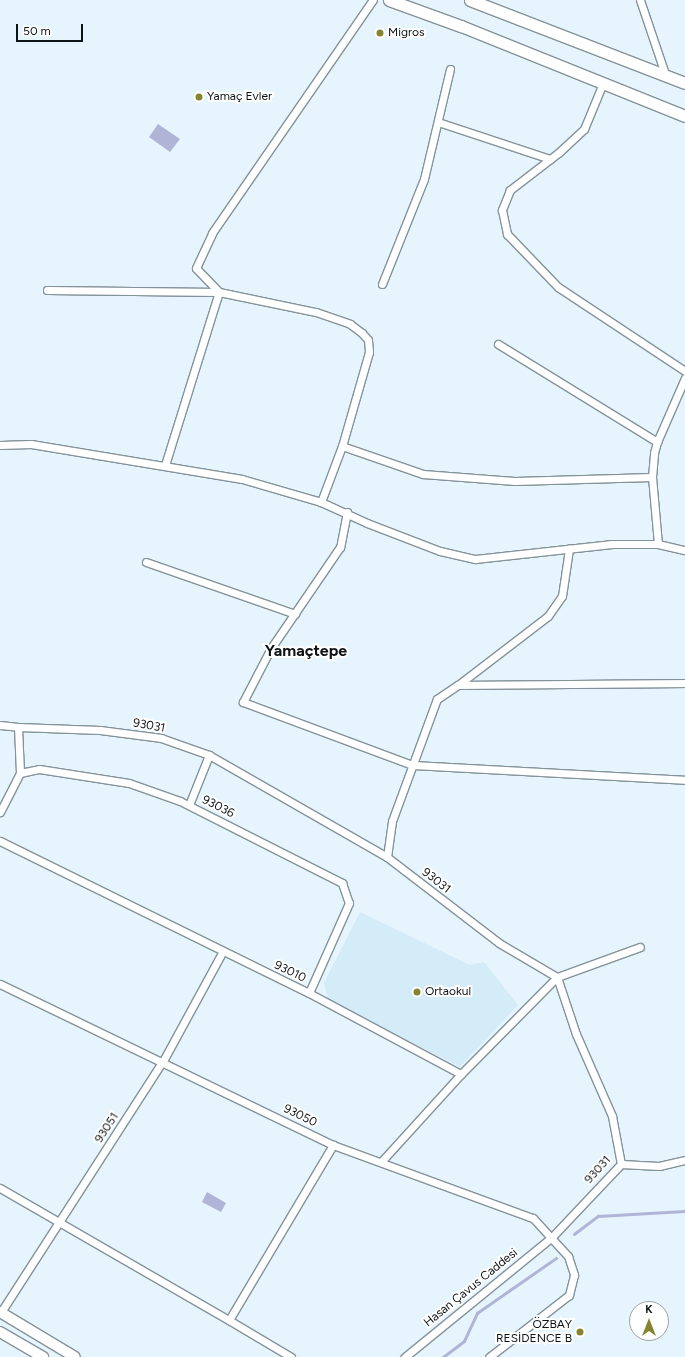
<!DOCTYPE html>
<meta charset="utf-8">
<style>
body{margin:0}
#map{position:relative;width:685px;height:1357px;overflow:hidden;background:#e6f5fd;font-family:Figtree,sans-serif}
div>[style]{position:absolute}
.built>*{inset:0;background:#d4ecf8}
.water>*{inset:0;background:#b0b4d7}
.stream>*{height:2.5px;margin:-1.25px;padding:0 1.25px;transform-origin:1.25px;border-radius:1.25px;background:#b0b4d7}
.roads{filter:drop-shadow(1px 0 #84939a) drop-shadow(-1px 0 #84939a) drop-shadow(0 1px #84939a) drop-shadow(0 -1px #84939a)}
.street>*{height:7px;margin:-3.5px;padding:0 3.5px;transform-origin:3.5px;border-radius:3.5px;background:#fff}
.secondary>*{height:10px;margin:-5px;padding:0 5px;transform-origin:5px;border-radius:5px;background:#fff}
.primary>*{height:11px;margin:-5.5px;padding:0 5.5px;transform-origin:5.5px;border-radius:5.5px;background:#fff}
.dots>*{width:11px;height:11px;translate:-50% -50%;box-sizing:border-box;border:2px solid #fff;border-radius:50%}
span{translate:-50% -50%;white-space:nowrap;text-align:center;line-height:1.15;-webkit-text-stroke:4px #fff;paint-order:stroke}
.poi-label{font-size:12px;color:#0e1316}
.left{translate:0 -50%;text-align:left}
.right{translate:-100% -50%;text-align:right}
.street-label{font-size:12px;color:#0e1316}
.district-label{font-size:16px;color:#0e1316;font-weight:700}
.north{position:absolute;left:629px;top:1301px;width:40px;height:40px;box-sizing:border-box;background:#fff;border:1px solid #9fa1a2;border-radius:50%;rotate:0deg;font-size:11px;font-weight:700;line-height:16px;text-align:center;color:#0e1316}
.north::after{content:'';display:block;margin:auto;width:14px;height:18px;background:#86842d;clip-path:polygon(50% 0,100% 100%,50% 72%,0 100%)}
.scale{position:absolute;left:16px;top:24px;width:67px;height:18px;box-sizing:border-box;border:2px solid #0e1316;border-top:0;padding-left:5px;font-size:12px;line-height:14px;white-space:nowrap;color:#0e1316;-webkit-text-stroke:3px #fff;paint-order:stroke}
</style>
<div id="map">
<div class="built">
<div style="clip-path:polygon(360px 912px,470px 965px,484px 962px,518px 1005px,460px 1067px,328px 1000px,324px 983px)"></div>
</div>
<div class="water">
<div style="clip-path:polygon(158px 124px,180px 139px,170px 152px,149px 137px)"></div>
<div style="clip-path:polygon(207px 1192px,226px 1203px,221px 1212px,202px 1202px)"></div>
</div>
<div class="stream">
<div style="left:574px;top:1234px;width:30px;rotate:-37deg"></div>
<div style="left:598px;top:1216px;width:87px;rotate:-3.3deg"></div>
<div style="left:443px;top:1357px;width:26px;rotate:-37deg"></div>
<div style="left:464px;top:1341px;width:31px;rotate:-65deg"></div>
<div style="left:477px;top:1313px;width:96px;rotate:-34.8deg"></div>
</div>
<div class="roads">
<div class="street">
<div style="left:640px;top:0;width:78px;rotate:71.3deg"></div>
<div style="left:603px;top:83px;width:50px;rotate:112.4deg"></div>
<div style="left:584px;top:129px;width:35px;rotate:137deg"></div>
<div style="left:558px;top:153px;width:61px;rotate:142.4deg"></div>
<div style="left:510px;top:190px;width:22px;rotate:112deg"></div>
<div style="left:502px;top:210px;width:25px;rotate:78deg"></div>
<div style="left:507px;top:234px;width:74px;rotate:46.1deg"></div>
<div style="left:558px;top:287px;width:152px;rotate:33.5deg"></div>
<div style="left:438px;top:122px;width:118px;rotate:18.3deg"></div>
<div style="left:382px;top:284px;width:113px;rotate:-68.2deg"></div>
<div style="left:424px;top:179px;width:113px;rotate:-76.7deg"></div>
<div style="left:47px;top:290px;width:172px;rotate:0.7deg"></div>
<div style="left:219px;top:292px;width:99px;rotate:11.7deg"></div>
<div style="left:316px;top:312px;width:36px;rotate:19deg"></div>
<div style="left:350px;top:324px;width:15px;rotate:37deg"></div>
<div style="left:362px;top:333px;width:9px;rotate:49deg"></div>
<div style="left:368px;top:340px;width:12px;rotate:85deg"></div>
<div style="left:369px;top:352px;width:98px;rotate:106deg"></div>
<div style="left:342px;top:446px;width:60px;rotate:110.6deg"></div>
<div style="left:219px;top:292px;width:33px;rotate:-134deg"></div>
<div style="left:196px;top:268px;width:38px;rotate:-65deg"></div>
<div style="left:212px;top:233px;width:283px;rotate:-55.4deg"></div>
<div style="left:498px;top:344px;width:187px;rotate:31.6deg"></div>
<div style="left:0;top:445px;width:31px;rotate:-2deg"></div>
<div style="left:31px;top:444px;width:214px;rotate:9.4deg"></div>
<div style="left:242px;top:479px;width:82px;rotate:16.2deg"></div>
<div style="left:321px;top:502px;width:51px;rotate:24.5deg"></div>
<div style="left:367px;top:523px;width:78px;rotate:21deg"></div>
<div style="left:440px;top:551px;width:36px;rotate:13deg"></div>
<div style="left:475px;top:559px;width:138px;rotate:-6.2deg"></div>
<div style="left:612px;top:544px;width:46px"></div>
<div style="left:658px;top:544px;width:28px;rotate:13deg"></div>
<div style="left:342px;top:446px;width:86px;rotate:19.1deg"></div>
<div style="left:423px;top:474px;width:92px;rotate:4.4deg"></div>
<div style="left:515px;top:481px;width:137px;rotate:-1.7deg"></div>
<div style="left:165px;top:465px;width:181px;rotate:-72.7deg"></div>
<div style="left:347px;top:512px;width:36px;rotate:101deg"></div>
<div style="left:340px;top:547px;width:122px;rotate:124.3deg"></div>
<div style="left:271px;top:648px;width:61px;rotate:117.4deg"></div>
<div style="left:243px;top:702px;width:180px;rotate:20.4deg"></div>
<div style="left:412px;top:765px;width:273px;rotate:3.1deg"></div>
<div style="left:658px;top:544px;width:67px;rotate:-95.1deg"></div>
<div style="left:652px;top:477px;width:24px;rotate:-85deg"></div>
<div style="left:654px;top:453px;width:11px;rotate:-75deg"></div>
<div style="left:657px;top:442px;width:70px;rotate:-66.4deg"></div>
<div style="left:146px;top:562px;width:158px;rotate:19.2deg"></div>
<div style="left:458px;top:685px;width:227px;rotate:-0.5deg"></div>
<div style="left:0;top:725px;width:18px;rotate:6deg"></div>
<div style="left:18px;top:727px;width:46px;rotate:87.5deg"></div>
<div style="left:20px;top:773px;width:44px;rotate:117.1deg"></div>
<div style="left:18px;top:727px;width:82px;rotate:2.1deg"></div>
<div style="left:100px;top:730px;width:62px;rotate:7.5deg"></div>
<div style="left:161px;top:738px;width:51px;rotate:19.5deg"></div>
<div style="left:209px;top:755px;width:205px;rotate:29.8deg"></div>
<div style="left:387px;top:857px;width:141px;rotate:37.5deg"></div>
<div style="left:499px;top:943px;width:67px;rotate:30.4deg"></div>
<div style="left:557px;top:977px;width:60px;rotate:71.6deg"></div>
<div style="left:576px;top:1034px;width:90px;rotate:66.3deg"></div>
<div style="left:612px;top:1116px;width:49px;rotate:79.4deg"></div>
<div style="left:621px;top:1164px;width:100px;rotate:133.4deg"></div>
<div style="left:552px;top:1237px;width:190px;rotate:140.8deg"></div>
<div style="left:20px;top:773px;width:19px;rotate:-12deg"></div>
<div style="left:39px;top:769px;width:91px;rotate:8.8deg"></div>
<div style="left:129px;top:783px;width:54px;rotate:19.4deg"></div>
<div style="left:180px;top:801px;width:182px;rotate:26.8deg"></div>
<div style="left:342px;top:883px;width:21px;rotate:71deg"></div>
<div style="left:349px;top:903px;width:98px;rotate:114deg"></div>
<div style="left:189px;top:805px;width:54px;rotate:-68.2deg"></div>
<div style="left:0;top:841px;width:344px;rotate:26.2deg"></div>
<div style="left:309px;top:993px;width:172px;rotate:28.1deg"></div>
<div style="left:461px;top:1074px;width:119px;rotate:132.3deg"></div>
<div style="left:387px;top:857px;width:36px;rotate:-82deg"></div>
<div style="left:392px;top:821px;width:130px;rotate:-69.8deg"></div>
<div style="left:437px;top:699px;width:25px;rotate:-34deg"></div>
<div style="left:458px;top:685px;width:113px;rotate:-37.5deg"></div>
<div style="left:548px;top:616px;width:24px;rotate:-55deg"></div>
<div style="left:562px;top:596px;width:48px;rotate:-81.5deg"></div>
<div style="left:0;top:984px;width:370px;rotate:25.8deg"></div>
<div style="left:333px;top:1145px;width:213px;rotate:20.1deg"></div>
<div style="left:533px;top:1218px;width:52px;rotate:47.4deg"></div>
<div style="left:568px;top:1256px;width:20px;rotate:72deg"></div>
<div style="left:574px;top:1275px;width:21px;rotate:104deg"></div>
<div style="left:569px;top:1295px;width:101px;rotate:142.2deg"></div>
<div style="left:461px;top:1074px;width:136px;rotate:-45.3deg"></div>
<div style="left:557px;top:977px;width:88px;rotate:-19.9deg"></div>
<div style="left:621px;top:1164px;width:38px;rotate:3deg"></div>
<div style="left:659px;top:1166px;width:27px;rotate:-13deg"></div>
<div style="left:0;top:1188px;width:264px;rotate:30deg"></div>
<div style="left:1px;top:1312px;width:299px;rotate:-57.2deg"></div>
<div style="left:163px;top:1061px;width:125px;rotate:-61.4deg"></div>
<div style="left:291px;top:1357px;width:72px;rotate:-149.2deg"></div>
<div style="left:229px;top:1320px;width:204px;rotate:-59.3deg"></div>
</div>
<div class="secondary">
<div style="left:0;top:1312px;width:87px;rotate:31deg"></div>
<div style="left:0;top:1332px;width:50px;rotate:30.2deg"></div>
</div>
<div class="primary">
<div style="left:389px;top:0;width:77px;rotate:19.9deg"></div>
<div style="left:461px;top:26px;width:241px;rotate:21.9deg"></div>
<div style="left:470px;top:0;width:230px;rotate:21.1deg"></div>
</div>
</div>
<div class="dots">
<div style="left:380px;top:33px;background:#86842d"></div>
<div style="left:199px;top:97px;background:#86842d"></div>
<div style="left:417px;top:992px;background:#86842d"></div>
<div style="left:580px;top:1332px;background:#86842d"></div>
</div>
<div class="poi-label">
<span class="left" style="left:388px;top:33px">Migros</span>
<span class="left" style="left:207px;top:97px">Yamaç Evler</span>
<span class="left" style="left:425px;top:992px">Ortaokul</span>
<span class="right" style="left:572px;top:1332px">ÖZBAY<br>RESİDENCE B</span>
</div>
<div class="street-label">
<span style="left:149px;top:726px;rotate:10deg">93031</span>
<span style="left:218px;top:807px;rotate:27deg">93036</span>
<span style="left:436px;top:881px;rotate:38deg">93031</span>
<span style="left:290px;top:972px;rotate:26deg">93010</span>
<span style="left:300px;top:1116px;rotate:26deg">93050</span>
<span style="left:107px;top:1128px;rotate:-57deg">93051</span>
<span style="left:598px;top:1170px;rotate:-48deg">93031</span>
<span style="left:471px;top:1288px;rotate:-39deg">Hasan Çavus Caddesi</span>
</div>
<div class="district-label">
<span style="left:306px;top:651px">Yamaçtepe</span>
</div>
<div class="north">K</div>
<div class="scale">50 m</div>
</div>
